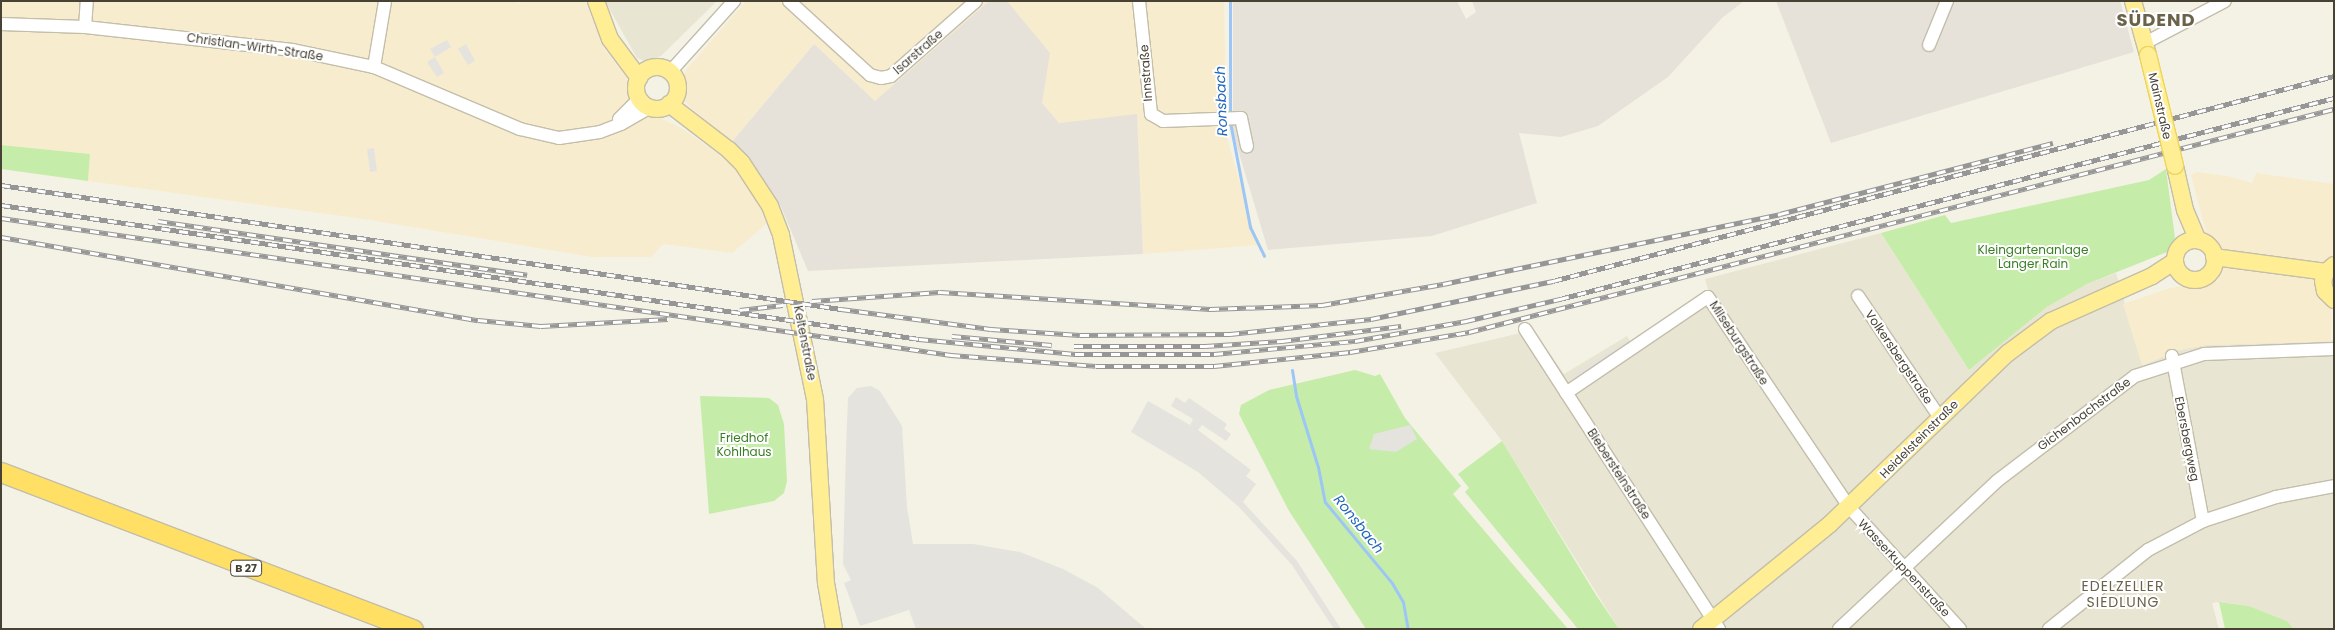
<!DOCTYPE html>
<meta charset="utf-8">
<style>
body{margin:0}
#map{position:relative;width:2335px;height:630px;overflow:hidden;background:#f4f2e5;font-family:Poppins,sans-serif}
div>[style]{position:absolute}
.residential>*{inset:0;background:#e9e5d3}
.commercial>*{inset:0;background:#f8ecce}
.industrial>*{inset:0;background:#e6e2da}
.green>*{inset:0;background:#c6ecaa}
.parking>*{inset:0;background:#e4e3de}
.stream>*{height:3px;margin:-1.5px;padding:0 1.5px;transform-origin:1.5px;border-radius:1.5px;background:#9cc6f6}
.roads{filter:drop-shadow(1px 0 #c3beaa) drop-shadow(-1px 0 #c3beaa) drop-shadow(0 1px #c3beaa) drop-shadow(0 -1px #c3beaa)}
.minor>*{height:12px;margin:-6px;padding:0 6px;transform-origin:6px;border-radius:6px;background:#fff}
.major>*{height:16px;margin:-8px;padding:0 8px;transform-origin:8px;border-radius:8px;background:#ffee93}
.major>.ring{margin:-8px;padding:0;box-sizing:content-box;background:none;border:16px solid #ffee93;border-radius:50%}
.highway>*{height:19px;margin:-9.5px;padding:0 9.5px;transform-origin:9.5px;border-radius:9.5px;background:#ffe065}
.rail>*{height:5px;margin-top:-2.5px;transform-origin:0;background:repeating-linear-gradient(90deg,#fff 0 9px,#969696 0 18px);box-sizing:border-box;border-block:1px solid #969696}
.bridges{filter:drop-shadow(1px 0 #edd45a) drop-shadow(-1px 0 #edd45a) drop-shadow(0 1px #edd45a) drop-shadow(0 -1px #edd45a)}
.major-bridge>*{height:16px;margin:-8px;padding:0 8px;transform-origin:8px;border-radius:8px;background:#ffee93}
span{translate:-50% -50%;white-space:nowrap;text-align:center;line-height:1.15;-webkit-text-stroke:4px #fff;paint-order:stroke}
.shield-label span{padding:1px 4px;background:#fff;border:1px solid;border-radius:4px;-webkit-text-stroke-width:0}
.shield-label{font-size:11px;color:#474234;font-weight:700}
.street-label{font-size:12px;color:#474234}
.park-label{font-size:12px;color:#397e23}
.water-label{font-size:14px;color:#2468bc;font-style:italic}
.neighbourhood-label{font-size:14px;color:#6b624a;letter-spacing:1px}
.district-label{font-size:18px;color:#6b624a;font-weight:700;letter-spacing:1px}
.frame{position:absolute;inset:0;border:2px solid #474234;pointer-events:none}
</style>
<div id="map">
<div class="residential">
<div style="clip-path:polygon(605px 1px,717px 1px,661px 56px,648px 62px,637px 58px)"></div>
<div style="clip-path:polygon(1881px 233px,1969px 370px,2047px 307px,2087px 284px,2116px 273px,2143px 365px,2179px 350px,2206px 345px,2331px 341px,2334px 338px,2334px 629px,2294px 629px,2287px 621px,2249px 606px,2219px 602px,2212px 603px,2219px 629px,1619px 629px,1502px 441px,1435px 353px,1534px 330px,1564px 374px,1627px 336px,1632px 345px,1709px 293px,1705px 279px)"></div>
</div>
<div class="commercial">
<div style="clip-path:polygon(1px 1px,515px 1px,517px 4px,527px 1px,585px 1px,605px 50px,627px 78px,629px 98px,643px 118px,656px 116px,683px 129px,731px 163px,749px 185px,769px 222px,732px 253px,663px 244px,651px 257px,592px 257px,370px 220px,88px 181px,90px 154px,1px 145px)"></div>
<div style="clip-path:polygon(746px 1px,989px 1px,875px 101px,814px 44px,731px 143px,685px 102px,682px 90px,685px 71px)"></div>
<div style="clip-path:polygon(1007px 1px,1224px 1px,1227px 138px,1258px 245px,1143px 254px,1137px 115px,1059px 123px,1042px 103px,1049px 53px)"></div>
<div style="clip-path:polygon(2196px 172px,2228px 176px,2252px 183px,2256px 173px,2334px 184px,2331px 341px,2206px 345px,2179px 350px,2142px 365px,2123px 304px,2170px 288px,2219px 281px,2191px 175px)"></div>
</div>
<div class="industrial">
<div style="clip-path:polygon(989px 1px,1007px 1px,1050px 53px,1042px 103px,1059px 123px,1137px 114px,1143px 254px,808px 271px,781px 207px,742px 151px,731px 143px,814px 44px,875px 101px)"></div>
<div style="clip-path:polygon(1233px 1px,1457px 1px,1466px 19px,1476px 12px,1472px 1px,1744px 1px,1722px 18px,1668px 77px,1598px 126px,1561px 137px,1519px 133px,1537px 203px,1432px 236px,1268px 250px,1233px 133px)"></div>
<div style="clip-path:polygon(1776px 1px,2120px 1px,2134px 52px,1831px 143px)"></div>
</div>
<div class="green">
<div style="clip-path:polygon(1px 145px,90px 154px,88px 181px,1px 169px)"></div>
<div style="clip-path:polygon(2166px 169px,2175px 238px,2172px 250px,2087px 284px,2047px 307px,1969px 370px,1881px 233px,1945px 215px,1951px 223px,2149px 180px)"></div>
<div style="clip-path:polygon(1355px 370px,1375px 376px,1380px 374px,1405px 418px,1461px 486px,1453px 494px,1568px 629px,1366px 629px,1289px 511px,1239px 414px,1241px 405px,1269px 390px)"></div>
<div style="clip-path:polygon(700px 396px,769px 398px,778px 405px,784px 424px,787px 481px,784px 493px,774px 501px,709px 514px)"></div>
<div style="clip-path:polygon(1502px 441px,1596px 595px,1619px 629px,1578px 629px,1465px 492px,1469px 488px,1458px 474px)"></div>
<div style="clip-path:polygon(2219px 602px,2249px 606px,2287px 621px,2294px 629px,2225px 629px)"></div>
</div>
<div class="parking">
<div style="clip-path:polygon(447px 40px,451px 47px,435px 57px,430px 49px)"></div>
<div style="clip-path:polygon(466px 44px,475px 61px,468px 65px,458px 49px)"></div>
<div style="clip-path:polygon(435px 57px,444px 73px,437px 77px,427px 62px)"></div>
<div style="clip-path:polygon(374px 148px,377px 171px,370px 172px,367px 149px)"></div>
<div style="clip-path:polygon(1624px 342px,1629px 348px,1577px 382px,1572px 375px)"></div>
<div style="clip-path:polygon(871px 386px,880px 391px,902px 426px,907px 507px,913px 544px,973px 544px,1020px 552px,1063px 569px,1098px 588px,1146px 629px,916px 629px,909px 610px,860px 626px,844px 583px,851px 580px,843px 564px,846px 449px,848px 398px,857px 388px)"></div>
<div style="clip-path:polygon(1176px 397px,1185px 403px,1189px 398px,1227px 424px,1224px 429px,1231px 434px,1226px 441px,1202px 425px,1198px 430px,1251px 470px,1246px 476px,1256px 484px,1243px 502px,1297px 561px,1341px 629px,1334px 629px,1292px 565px,1239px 507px,1198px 472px,1131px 432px,1148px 401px,1190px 425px,1193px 419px,1171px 406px)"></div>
<div style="clip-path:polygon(1410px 425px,1417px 439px,1396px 452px,1369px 449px,1374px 434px)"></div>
</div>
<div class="stream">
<div style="left:1230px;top:116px;width:115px;rotate:-90deg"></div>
<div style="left:1230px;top:122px;width:107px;rotate:79.2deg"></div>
<div style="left:1250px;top:227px;width:32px;rotate:64deg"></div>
<div style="left:1292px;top:370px;width:26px;rotate:81deg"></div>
<div style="left:1296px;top:396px;width:74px;rotate:72.8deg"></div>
<div style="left:1318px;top:467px;width:36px;rotate:79deg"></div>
<div style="left:1325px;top:502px;width:105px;rotate:50.4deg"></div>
<div style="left:1392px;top:583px;width:22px;rotate:60deg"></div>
<div style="left:1403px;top:602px;width:27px;rotate:80deg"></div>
</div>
<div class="roads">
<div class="minor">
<div style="left:789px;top:1px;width:110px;rotate:42.4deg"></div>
<div style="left:870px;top:75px;width:11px;rotate:15deg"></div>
<div style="left:881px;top:78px;width:10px;rotate:-11deg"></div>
<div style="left:891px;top:76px;width:113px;rotate:-41.4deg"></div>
<div style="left:1139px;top:1px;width:114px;rotate:83.9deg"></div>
<div style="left:1151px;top:114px;width:14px;rotate:30deg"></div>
<div style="left:1163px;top:121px;width:78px;rotate:-2.2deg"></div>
<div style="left:1241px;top:118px;width:29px;rotate:78deg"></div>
<div style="left:1px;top:24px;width:84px;rotate:2deg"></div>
<div style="left:85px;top:27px;width:209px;rotate:6.3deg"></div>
<div style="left:293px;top:50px;width:83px;rotate:11.9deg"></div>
<div style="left:374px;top:67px;width:159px;rotate:23deg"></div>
<div style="left:520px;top:129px;width:40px;rotate:13deg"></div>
<div style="left:559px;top:138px;width:41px;rotate:-8.3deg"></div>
<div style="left:600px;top:132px;width:22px;rotate:-21deg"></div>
<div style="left:621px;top:124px;width:34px;rotate:-30deg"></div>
<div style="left:85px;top:27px;width:26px;rotate:-86deg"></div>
<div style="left:2145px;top:43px;width:90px;rotate:-27.7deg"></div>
<div style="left:1929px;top:45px;width:48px;rotate:-67.8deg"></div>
<div style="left:374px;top:67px;width:67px;rotate:-80.5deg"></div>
<div style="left:670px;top:72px;width:96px;rotate:-48deg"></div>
<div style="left:619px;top:119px;width:28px;rotate:-45deg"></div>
<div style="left:1858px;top:296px;width:147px;rotate:56.1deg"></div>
<div style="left:1525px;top:329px;width:357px;rotate:57.1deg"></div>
<div style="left:2172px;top:356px;width:168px;rotate:79.4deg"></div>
<div style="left:1566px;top:393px;width:171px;rotate:-34.1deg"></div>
<div style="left:1708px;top:297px;width:253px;rotate:56.1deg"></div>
<div style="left:1849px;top:507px;width:165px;rotate:47.7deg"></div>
<div style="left:1839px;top:629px;width:216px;rotate:-43.1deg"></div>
<div style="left:1997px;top:481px;width:173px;rotate:-37.3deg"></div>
<div style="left:2135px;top:376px;width:72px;rotate:-17.7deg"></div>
<div style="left:2204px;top:354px;width:130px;rotate:-2.2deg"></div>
<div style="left:2049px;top:629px;width:127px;rotate:-38.6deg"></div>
<div style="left:2148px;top:550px;width:62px;rotate:-27.8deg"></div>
<div style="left:2203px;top:521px;width:77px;rotate:-18.2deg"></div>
<div style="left:2276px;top:497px;width:59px;rotate:-10.7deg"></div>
</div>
<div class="major">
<div style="left:596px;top:1px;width:40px;rotate:69.8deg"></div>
<div style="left:610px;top:39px;width:49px;rotate:53.4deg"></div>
<div style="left:2133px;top:1px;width:56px;rotate:74.5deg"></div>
<div class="ring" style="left:636px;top:67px;width:26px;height:26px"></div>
<div style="left:669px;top:104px;width:76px;rotate:37.5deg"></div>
<div style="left:729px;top:150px;width:18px;rotate:45deg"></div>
<div style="left:742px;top:163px;width:51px;rotate:56.9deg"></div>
<div style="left:770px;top:206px;width:31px;rotate:69deg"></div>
<div style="left:781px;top:235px;width:167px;rotate:78.3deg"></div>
<div style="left:815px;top:399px;width:184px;rotate:86.6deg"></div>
<div style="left:826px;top:583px;width:47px;rotate:80.1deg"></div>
<div style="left:2175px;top:166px;width:45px;rotate:77.2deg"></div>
<div style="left:2185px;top:210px;width:33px;rotate:67deg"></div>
<div class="ring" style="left:2175px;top:240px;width:24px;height:24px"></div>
<div style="left:2214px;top:257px;width:113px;rotate:7.6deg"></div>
<div style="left:2334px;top:265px;width:11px;rotate:139deg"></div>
<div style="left:2326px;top:272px;width:9px;rotate:108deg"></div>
<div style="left:2323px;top:281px;width:10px;rotate:79deg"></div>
<div style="left:2325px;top:291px;width:13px;rotate:45deg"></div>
<div style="left:1701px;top:629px;width:166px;rotate:-39.1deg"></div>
<div style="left:1830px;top:524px;width:247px;rotate:-43.9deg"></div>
<div style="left:2008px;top:353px;width:54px;rotate:-36.7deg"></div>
<div style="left:2051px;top:321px;width:111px;rotate:-24deg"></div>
<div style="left:2152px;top:276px;width:27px;rotate:-33deg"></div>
</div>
<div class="highway">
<div style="left:1px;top:472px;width:441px;rotate:20.9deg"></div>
</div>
</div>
<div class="rail">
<div style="left:1px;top:185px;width:849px;rotate:8.4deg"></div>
<div style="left:841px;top:309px;width:151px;rotate:7.6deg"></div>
<div style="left:991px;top:329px;width:89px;rotate:3.9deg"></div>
<div style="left:1080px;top:335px;width:150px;rotate:-0.4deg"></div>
<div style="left:1230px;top:334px;width:142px;rotate:-6.1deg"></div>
<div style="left:1371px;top:319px;width:186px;rotate:-11.8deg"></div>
<div style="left:1553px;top:281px;width:807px;rotate:-14.71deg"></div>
<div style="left:1px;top:205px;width:928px;rotate:8.3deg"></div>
<div style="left:919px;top:339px;width:157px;rotate:5.5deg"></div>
<div style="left:1075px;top:354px;width:139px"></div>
<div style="left:1214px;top:354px;width:142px;rotate:-5.3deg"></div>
<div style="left:1355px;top:341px;width:113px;rotate:-10.2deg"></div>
<div style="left:1466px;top:321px;width:97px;rotate:-13.2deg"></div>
<div style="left:1560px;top:299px;width:800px;rotate:-14.56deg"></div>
<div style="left:1px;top:218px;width:960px;rotate:8.21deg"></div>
<div style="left:951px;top:355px;width:145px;rotate:4.3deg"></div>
<div style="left:1096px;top:366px;width:118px"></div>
<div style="left:1214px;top:366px;width:137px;rotate:-5.9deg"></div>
<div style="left:1350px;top:352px;width:121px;rotate:-9.5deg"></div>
<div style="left:1469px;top:332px;width:893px;rotate:-14.46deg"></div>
<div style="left:158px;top:221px;width:373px;rotate:8.3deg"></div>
<div style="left:1px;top:237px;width:484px;rotate:9.9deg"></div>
<div style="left:478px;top:320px;width:63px;rotate:5.4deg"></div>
<div style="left:541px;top:326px;width:127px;rotate:-3.2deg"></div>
<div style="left:812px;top:301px;width:128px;rotate:-4deg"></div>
<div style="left:940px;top:292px;width:271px;rotate:3.6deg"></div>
<div style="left:1210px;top:309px;width:112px;rotate:-2deg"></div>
<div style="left:1322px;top:305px;width:123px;rotate:-9.8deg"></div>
<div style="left:1443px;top:284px;width:344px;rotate:-11.7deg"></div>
<div style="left:1780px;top:214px;width:282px;rotate:-14.6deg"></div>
<div style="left:740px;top:310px;width:43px;rotate:-6.6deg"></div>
<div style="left:952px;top:336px;width:100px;rotate:5.1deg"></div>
<div style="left:1074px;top:346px;width:131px"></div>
<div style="left:1205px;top:346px;width:77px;rotate:-3.7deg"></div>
<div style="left:1282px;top:341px;width:120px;rotate:-7.2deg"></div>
</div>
<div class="bridges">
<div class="major-bridge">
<div style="left:2148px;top:55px;width:114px;rotate:76.3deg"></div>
</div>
</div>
<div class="shield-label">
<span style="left:246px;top:568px">B 27</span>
</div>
<div class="street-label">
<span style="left:255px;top:47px;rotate:8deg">Christian-Wirth-Straße</span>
<span style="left:918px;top:52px;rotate:-41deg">Isarstraße</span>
<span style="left:1146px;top:73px;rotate:-94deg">Innstraße</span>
<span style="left:2160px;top:106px;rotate:77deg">Mainstraße</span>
<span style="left:805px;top:343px;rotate:79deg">Keltenstraße</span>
<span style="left:1739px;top:343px;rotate:57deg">Milseburgstraße</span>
<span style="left:1899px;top:357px;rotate:56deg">Volkersbergstraße</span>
<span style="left:2084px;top:414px;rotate:-37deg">Gichenbachstraße</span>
<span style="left:1919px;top:439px;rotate:-45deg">Heidelsteinstraße</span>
<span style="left:2187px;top:439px;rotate:79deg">Ebersbergweg</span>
<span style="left:1619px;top:474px;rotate:57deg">Biebersteinstraße</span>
<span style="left:1904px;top:568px;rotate:47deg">Wasserkuppenstraße</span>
</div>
<div class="park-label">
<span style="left:2033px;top:257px">Kleingartenanlage<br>Langer Rain</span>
<span style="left:744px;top:445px">Friedhof<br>Kohlhaus</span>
</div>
<div class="water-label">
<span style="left:1221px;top:101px;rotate:-92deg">Ronsbach</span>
<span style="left:1359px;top:524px;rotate:51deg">Ronsbach</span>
</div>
<div class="neighbourhood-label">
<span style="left:2123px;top:594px">EDELZELLER<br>SIEDLUNG</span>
</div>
<div class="district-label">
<span style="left:2156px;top:20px">SÜDEND</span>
</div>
<div class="frame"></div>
</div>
